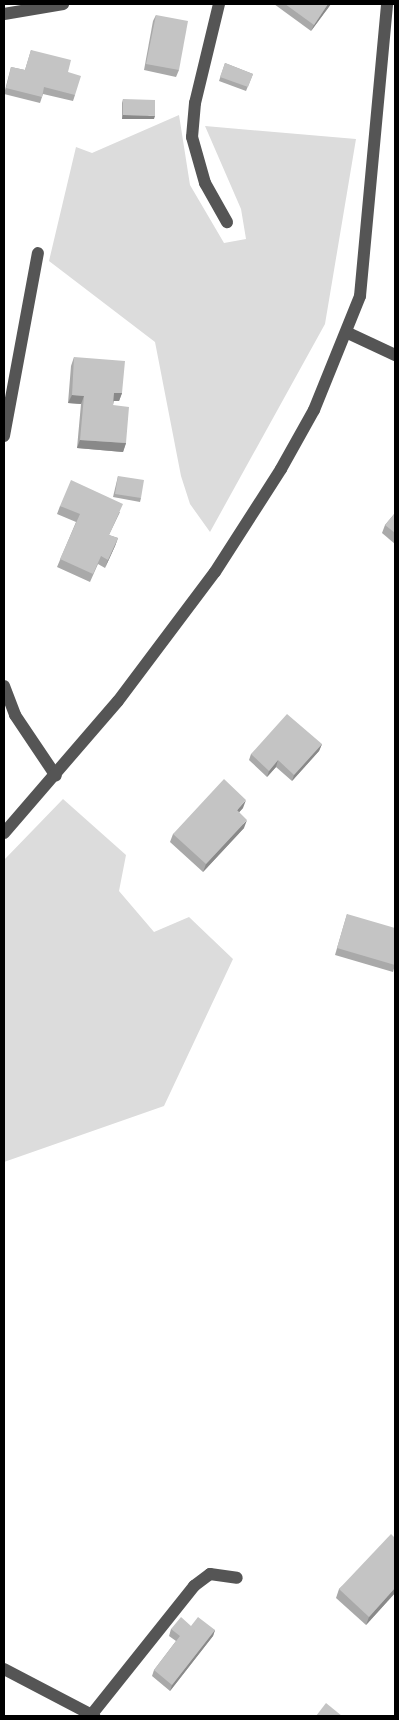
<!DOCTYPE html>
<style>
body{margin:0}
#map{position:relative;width:399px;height:1720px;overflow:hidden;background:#fff;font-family:Cabin,sans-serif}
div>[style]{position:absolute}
.green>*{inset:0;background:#dcdcdc}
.minor>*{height:12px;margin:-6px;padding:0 6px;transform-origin:6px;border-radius:6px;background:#555}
.wall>*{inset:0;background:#a9a9a9}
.shaded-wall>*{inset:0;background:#898989}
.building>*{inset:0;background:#c4c4c4}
span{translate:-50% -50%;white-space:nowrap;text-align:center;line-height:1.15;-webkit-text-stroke:4.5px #fff;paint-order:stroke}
.frame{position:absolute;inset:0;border:5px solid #000;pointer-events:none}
</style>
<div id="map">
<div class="green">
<div style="clip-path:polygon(179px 115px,190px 185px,224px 243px,246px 239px,241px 209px,205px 126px,356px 139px,325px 324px,210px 532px,190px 504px,181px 476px,155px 342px,49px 261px,76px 147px,92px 153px)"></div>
<div style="clip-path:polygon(63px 799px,126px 855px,119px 891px,154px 932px,189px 917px,233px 959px,164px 1106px,4px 1162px,4px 860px)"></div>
</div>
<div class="minor">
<div style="left:219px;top:4px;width:102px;rotate:103.6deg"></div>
<div style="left:195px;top:103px;width:34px;rotate:95deg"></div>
<div style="left:192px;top:137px;width:48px;rotate:74.2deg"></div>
<div style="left:205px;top:183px;width:45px;rotate:60.6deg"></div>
<div style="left:4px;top:14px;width:60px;rotate:-9.6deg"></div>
<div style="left:348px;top:333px;width:52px;rotate:25.1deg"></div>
<div style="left:4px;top:436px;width:186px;rotate:-79.5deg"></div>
<div style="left:4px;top:686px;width:31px;rotate:69deg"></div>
<div style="left:15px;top:715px;width:73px;rotate:56.1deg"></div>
<div style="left:4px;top:833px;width:174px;rotate:-49.2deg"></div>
<div style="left:118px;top:701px;width:161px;rotate:-53.1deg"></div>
<div style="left:215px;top:572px;width:122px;rotate:-57.3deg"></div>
<div style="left:281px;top:469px;width:68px;rotate:-60.8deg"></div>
<div style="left:314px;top:410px;width:123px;rotate:-68deg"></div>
<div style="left:360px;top:296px;width:293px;rotate:-84.7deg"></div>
<div style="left:4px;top:1669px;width:102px;rotate:27.6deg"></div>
<div style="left:92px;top:1714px;width:164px;rotate:-51.4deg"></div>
<div style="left:194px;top:1586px;width:20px;rotate:-37deg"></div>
<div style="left:210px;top:1574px;width:27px;rotate:8deg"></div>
</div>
<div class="wall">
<div style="clip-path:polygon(274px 4px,331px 4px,311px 31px)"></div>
<div style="clip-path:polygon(156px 15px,179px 70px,176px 77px,144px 70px,153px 21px)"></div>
<div style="clip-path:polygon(31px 50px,68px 72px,75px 95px,73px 101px,43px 94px,40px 103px,4px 94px,11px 67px,25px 70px)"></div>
<div style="clip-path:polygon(225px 63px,253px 74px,246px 91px,219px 81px)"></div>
<div style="clip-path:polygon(123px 99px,154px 119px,122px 119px,122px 103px)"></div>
<div style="clip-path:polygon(74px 357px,122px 393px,119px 401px,114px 401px,113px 405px,126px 443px,123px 452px,77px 448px,81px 404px,68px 403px,71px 366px)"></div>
<div style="clip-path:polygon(118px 476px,141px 498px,140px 502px,113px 497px)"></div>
<div style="clip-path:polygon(60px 506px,120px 512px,109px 535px,118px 538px,115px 546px,105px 568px,98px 564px,90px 582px,57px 567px,76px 522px,57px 514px)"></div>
<div style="clip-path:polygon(395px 513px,395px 544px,382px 533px,385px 525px)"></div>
<div style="clip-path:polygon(322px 744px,319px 751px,292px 781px,276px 767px,267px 777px,249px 760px,251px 754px)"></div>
<div style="clip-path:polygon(243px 808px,239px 812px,244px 828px,203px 872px,170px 842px,173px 834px)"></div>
<div style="clip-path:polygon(347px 914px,395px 965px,393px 972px,335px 955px)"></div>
<div style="clip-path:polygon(395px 1538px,395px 1593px,366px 1625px,336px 1598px,339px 1589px)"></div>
<div style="clip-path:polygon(191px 1626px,215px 1630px,213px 1636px,170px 1691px,152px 1676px,154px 1670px,176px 1641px,169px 1636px,171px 1629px)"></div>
</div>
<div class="shaded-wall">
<div style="clip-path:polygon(328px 4px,331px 4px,311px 31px,314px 25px)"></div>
<div style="clip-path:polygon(123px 115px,155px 116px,154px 119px,122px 119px)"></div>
<div style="clip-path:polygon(114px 393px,122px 393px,119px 401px,111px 401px)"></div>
<div style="clip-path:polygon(72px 395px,84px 396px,81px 404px,68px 403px)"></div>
<div style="clip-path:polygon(80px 440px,126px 443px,123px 452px,77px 448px)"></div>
<div style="clip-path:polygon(118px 538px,115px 546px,105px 568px,108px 560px)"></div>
<div style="clip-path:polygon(322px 744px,319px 751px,292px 781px,294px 775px)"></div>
<div style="clip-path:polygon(278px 760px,276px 767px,267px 777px,269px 771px)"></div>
<div style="clip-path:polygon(246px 800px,243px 808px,234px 818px,237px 810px)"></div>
<div style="clip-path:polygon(247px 820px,244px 828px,203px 872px,206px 864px)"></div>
<div style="clip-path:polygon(395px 1588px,395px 1593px,366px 1625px,369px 1617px)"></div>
<div style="clip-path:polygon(215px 1630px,213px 1636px,170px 1691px,172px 1685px)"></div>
</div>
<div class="building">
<div style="clip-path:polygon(285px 4px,328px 4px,314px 25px)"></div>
<div style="clip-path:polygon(156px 15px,188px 21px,179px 70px,146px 64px)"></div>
<div style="clip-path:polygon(31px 50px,71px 60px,68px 72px,81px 76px,75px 95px,44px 87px,42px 97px,6px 88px,11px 67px,25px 70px)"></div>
<div style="clip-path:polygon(225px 63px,253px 74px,248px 87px,220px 77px)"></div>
<div style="clip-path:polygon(123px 99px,155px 100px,155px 116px,123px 115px)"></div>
<div style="clip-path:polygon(74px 357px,125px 361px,122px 393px,114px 393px,113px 405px,129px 407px,126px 443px,80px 440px,84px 396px,72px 395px)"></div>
<div style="clip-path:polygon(118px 476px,144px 480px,141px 498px,115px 494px)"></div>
<div style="clip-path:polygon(71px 480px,123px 504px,109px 535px,118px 538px,108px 560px,101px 556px,93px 574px,60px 559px,80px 514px,60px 506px)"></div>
<div style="clip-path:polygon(395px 513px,395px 533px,385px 525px)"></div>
<div style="clip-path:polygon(287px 714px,322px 744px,294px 775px,278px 760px,269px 771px,251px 754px)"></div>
<div style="clip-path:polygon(224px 779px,246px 800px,237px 810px,247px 820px,206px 864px,173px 834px)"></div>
<div style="clip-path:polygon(347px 914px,395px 928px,395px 965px,337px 948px)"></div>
<div style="clip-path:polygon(391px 1534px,395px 1538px,395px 1588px,369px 1617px,339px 1589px)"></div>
<div style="clip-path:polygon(181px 1617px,191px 1626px,198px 1617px,215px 1630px,172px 1685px,154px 1670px,180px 1636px,171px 1629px)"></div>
<div style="clip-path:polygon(326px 1703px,342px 1716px,316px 1716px)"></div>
</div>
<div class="frame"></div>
</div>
